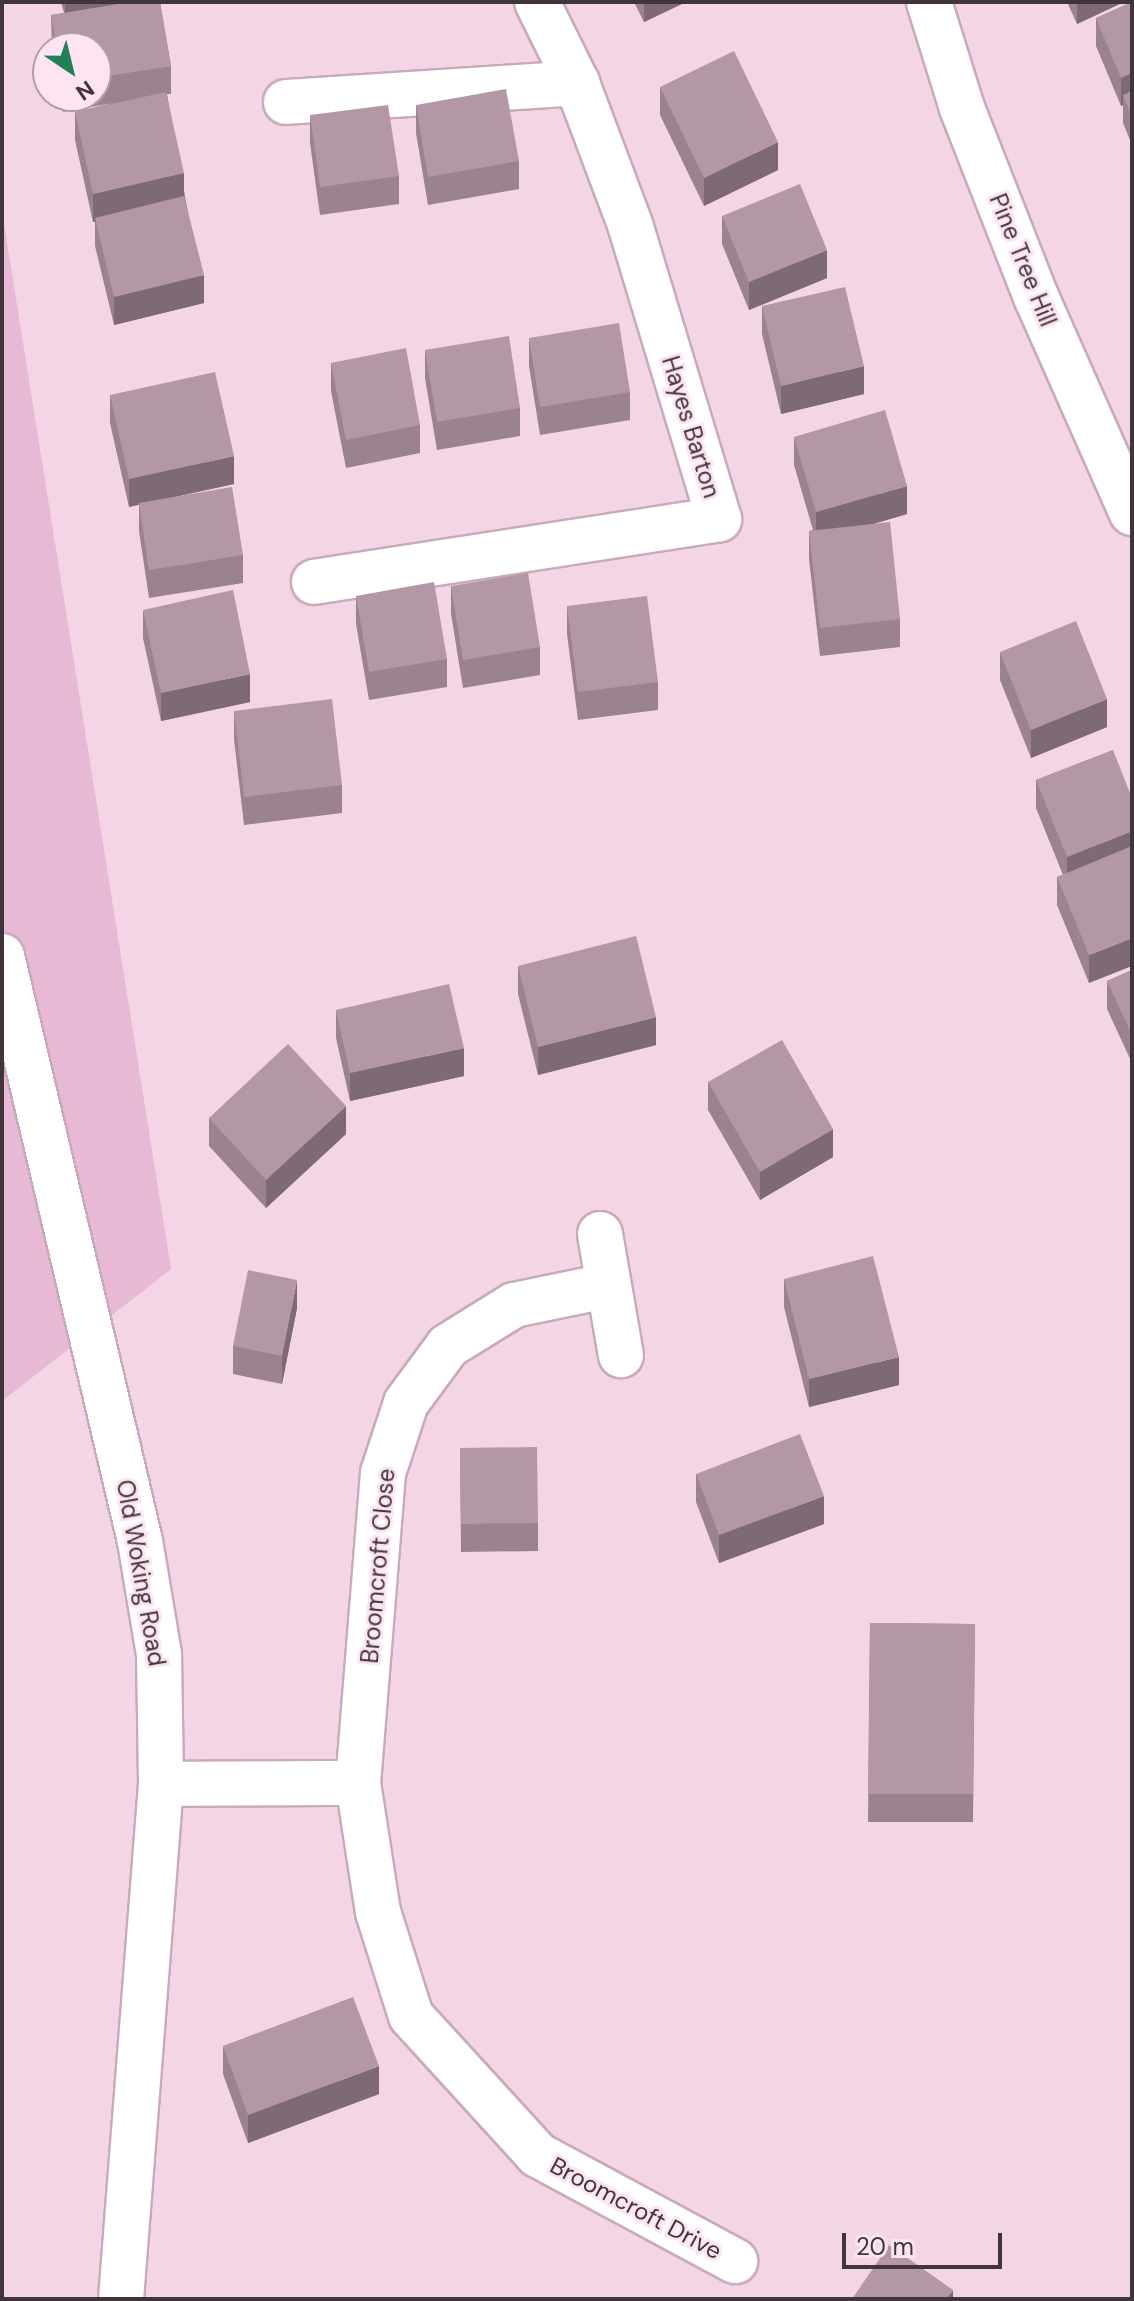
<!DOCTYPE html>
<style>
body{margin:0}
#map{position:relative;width:1134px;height:2301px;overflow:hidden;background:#f3d5e6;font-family:"DM Sans",sans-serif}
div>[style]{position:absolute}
.green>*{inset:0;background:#e8b9d4}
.roads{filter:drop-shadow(2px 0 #c8aabb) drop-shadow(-2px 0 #c8aabb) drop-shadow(0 2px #c8aabb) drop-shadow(0 -2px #c8aabb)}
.minor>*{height:44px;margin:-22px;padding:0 22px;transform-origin:22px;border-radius:22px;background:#fff}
.secondary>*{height:44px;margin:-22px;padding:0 22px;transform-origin:22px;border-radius:22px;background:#fff}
.wall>*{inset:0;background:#9b8290}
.shaded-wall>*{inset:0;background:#7e6a75}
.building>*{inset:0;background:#b497a7}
span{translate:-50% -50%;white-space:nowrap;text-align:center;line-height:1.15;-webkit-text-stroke:6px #fde4f2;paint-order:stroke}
.street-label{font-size:24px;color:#41353c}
.frame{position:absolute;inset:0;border:4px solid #41353c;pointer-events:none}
.north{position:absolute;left:32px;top:32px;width:80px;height:80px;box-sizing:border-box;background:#fde4f2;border:2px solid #b29ea9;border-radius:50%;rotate:145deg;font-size:22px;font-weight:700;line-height:32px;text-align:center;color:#41353c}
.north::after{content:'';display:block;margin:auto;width:28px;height:36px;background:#237f56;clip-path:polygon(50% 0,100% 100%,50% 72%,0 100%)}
.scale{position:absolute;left:842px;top:2233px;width:160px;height:36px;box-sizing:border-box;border:4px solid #41353c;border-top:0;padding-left:10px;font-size:24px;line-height:28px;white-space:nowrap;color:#41353c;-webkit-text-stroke:6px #fde4f2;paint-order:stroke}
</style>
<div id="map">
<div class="green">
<div style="clip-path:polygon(2px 211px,171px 1269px,2px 1401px)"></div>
</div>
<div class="roads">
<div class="minor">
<div style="left:929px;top:2px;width:111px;rotate:72.7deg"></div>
<div style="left:962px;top:108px;width:205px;rotate:68.6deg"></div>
<div style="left:1037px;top:299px;width:234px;rotate:66.1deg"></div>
<div style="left:286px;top:102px;width:292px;rotate:-3.7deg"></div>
<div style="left:314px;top:582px;width:410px;rotate:-8.8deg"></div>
<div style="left:719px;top:519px;width:305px;rotate:-106.8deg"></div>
<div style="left:631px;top:227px;width:154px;rotate:-110.6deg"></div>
<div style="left:577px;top:83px;width:90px;rotate:-116.3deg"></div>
<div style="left:600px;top:1234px;width:123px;rotate:80.2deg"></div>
<div style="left:606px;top:1286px;width:94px;rotate:168.3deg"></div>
<div style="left:514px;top:1305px;width:78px;rotate:148.2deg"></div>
<div style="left:448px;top:1346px;width:71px;rotate:126.4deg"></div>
<div style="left:406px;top:1403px;width:74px;rotate:108.2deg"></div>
<div style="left:383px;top:1473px;width:311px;rotate:94.6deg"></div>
<div style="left:358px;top:1783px;width:131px;rotate:81.2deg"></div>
<div style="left:378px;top:1912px;width:109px;rotate:72.4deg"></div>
<div style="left:411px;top:2016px;width:188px;rotate:47.6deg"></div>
<div style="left:538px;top:2155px;width:224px;rotate:28.3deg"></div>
<div style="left:161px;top:1784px;width:197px;rotate:-0.3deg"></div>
</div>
<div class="secondary">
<div style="left:2px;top:956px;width:601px;rotate:76.73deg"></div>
<div style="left:140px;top:1541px;width:115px;rotate:80.5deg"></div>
<div style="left:159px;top:1654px;width:130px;rotate:89.1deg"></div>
<div style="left:161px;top:1784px;width:517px;rotate:94.44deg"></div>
</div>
</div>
<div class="wall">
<div style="clip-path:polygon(61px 2px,160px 2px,171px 66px,171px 94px,167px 94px,204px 303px,114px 325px,95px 246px,95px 221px,93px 222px,75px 140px,75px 112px,113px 103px,63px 112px,60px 96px,96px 96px,96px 48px,52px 48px,51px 15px,64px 13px)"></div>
<div style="clip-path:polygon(634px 2px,686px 2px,644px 22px)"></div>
<div style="clip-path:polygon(1067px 2px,1124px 2px,1077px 24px)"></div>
<div style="clip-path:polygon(1132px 2px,1132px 145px,1123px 123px,1123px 105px,1121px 106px,1096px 46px,1096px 18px)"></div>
<div style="clip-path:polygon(660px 87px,778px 170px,704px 206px,660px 115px)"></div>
<div style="clip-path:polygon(416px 105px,519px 161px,519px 189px,428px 205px,416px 133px)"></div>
<div style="clip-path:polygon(310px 115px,399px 176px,399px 204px,320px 215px,310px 143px)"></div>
<div style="clip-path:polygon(722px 216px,827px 278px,749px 310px,722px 244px)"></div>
<div style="clip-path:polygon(762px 306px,864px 394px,781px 414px,762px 334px)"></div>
<div style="clip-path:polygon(529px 338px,630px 392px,630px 420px,540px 435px,529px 366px)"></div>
<div style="clip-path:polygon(425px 350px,520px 408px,520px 436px,437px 450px,425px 378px)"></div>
<div style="clip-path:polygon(331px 363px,420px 425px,420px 453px,346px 468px,331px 391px)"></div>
<div style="clip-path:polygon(110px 395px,234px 484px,169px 498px,243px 555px,243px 583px,149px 598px,139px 531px,139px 504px,129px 507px,110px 423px)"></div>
<div style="clip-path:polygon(794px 437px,907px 514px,874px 524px,900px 619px,900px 647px,820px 656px,809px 559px,809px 531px,813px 530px,794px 465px)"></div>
<div style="clip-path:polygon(451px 586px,540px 647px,540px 675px,463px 688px,451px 614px)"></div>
<div style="clip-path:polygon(356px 596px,447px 659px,447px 687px,369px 700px,356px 624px)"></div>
<div style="clip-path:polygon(567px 606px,658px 682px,658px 710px,578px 720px,567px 634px)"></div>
<div style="clip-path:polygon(143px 610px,250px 702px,161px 721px,143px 638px)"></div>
<div style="clip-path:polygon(1000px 652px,1107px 727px,1031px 758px,1000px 680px)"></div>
<div style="clip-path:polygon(234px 711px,342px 785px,342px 813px,244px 825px,234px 739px)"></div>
<div style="clip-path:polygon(1113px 750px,1089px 983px,1057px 905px,1057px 877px,1063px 875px,1036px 808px,1036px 780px)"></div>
<div style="clip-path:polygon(518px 966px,656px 1045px,538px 1075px,518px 994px)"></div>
<div style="clip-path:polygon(1132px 970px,1132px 1063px,1107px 1009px,1107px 981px)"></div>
<div style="clip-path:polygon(336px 1010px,464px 1076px,350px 1101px,336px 1038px)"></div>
<div style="clip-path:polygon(708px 1082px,833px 1157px,760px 1200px,708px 1110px)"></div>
<div style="clip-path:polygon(209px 1118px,346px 1134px,266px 1208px,209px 1146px)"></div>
<div style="clip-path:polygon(784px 1279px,899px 1385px,809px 1407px,784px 1307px)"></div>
<div style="clip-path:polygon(297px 1308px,282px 1384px,233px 1374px,233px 1346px)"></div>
<div style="clip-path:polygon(460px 1448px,538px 1523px,538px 1551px,461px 1552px)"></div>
<div style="clip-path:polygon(696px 1474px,824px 1524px,719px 1563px,696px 1502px)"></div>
<div style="clip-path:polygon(870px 1623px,975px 1624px,973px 1822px,868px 1822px)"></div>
<div style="clip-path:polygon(223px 2046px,379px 2094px,248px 2143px,223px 2074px)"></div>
</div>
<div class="shaded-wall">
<div style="clip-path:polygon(65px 2px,138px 2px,65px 18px)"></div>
<div style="clip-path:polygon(644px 2px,686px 2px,644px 22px)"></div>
<div style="clip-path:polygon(1077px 2px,1124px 2px,1077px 24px)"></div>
<div style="clip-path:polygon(1132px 73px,1132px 101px,1123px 95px,1123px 105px,1121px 106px,1121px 78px)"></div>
<div style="clip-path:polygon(778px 142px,778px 170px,704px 206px,704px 178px)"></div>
<div style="clip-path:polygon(184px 173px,184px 201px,93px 222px,93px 194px)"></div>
<div style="clip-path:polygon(827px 250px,827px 278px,749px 310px,749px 282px)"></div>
<div style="clip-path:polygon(204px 275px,204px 303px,114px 325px,114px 297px)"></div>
<div style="clip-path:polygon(864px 366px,864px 394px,781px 414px,781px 386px)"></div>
<div style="clip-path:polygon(234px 456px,234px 484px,129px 507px,129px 479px)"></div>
<div style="clip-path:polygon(907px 486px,907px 514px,816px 540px,816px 512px)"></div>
<div style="clip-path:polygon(250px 674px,250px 702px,161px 721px,161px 693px)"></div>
<div style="clip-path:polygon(1107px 699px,1107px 727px,1031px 758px,1031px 730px)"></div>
<div style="clip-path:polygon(1132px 831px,1132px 859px,1067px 885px,1067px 857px)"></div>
<div style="clip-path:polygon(1132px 938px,1132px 966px,1089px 983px,1089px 955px)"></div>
<div style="clip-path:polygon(656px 1017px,656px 1045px,538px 1075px,538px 1047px)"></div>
<div style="clip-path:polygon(464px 1048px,464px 1076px,350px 1101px,350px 1073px)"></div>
<div style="clip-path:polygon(346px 1106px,346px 1134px,266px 1208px,266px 1180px)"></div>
<div style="clip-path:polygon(833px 1129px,833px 1157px,760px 1200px,760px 1172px)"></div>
<div style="clip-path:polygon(297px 1280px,297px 1308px,282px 1384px,282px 1356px)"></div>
<div style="clip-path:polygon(899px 1357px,899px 1385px,809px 1407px,809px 1379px)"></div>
<div style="clip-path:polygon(824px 1496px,824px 1524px,719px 1563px,719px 1535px)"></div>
<div style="clip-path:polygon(379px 2066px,379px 2094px,248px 2143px,248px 2115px)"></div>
<div style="clip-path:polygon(953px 2290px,953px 2299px,946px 2299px)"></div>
</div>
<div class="building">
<div style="clip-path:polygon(130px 2px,160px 2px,171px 66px,96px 78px,96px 48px,57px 48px,51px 15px)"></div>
<div style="clip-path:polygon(1132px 2px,1132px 73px,1121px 78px,1096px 18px)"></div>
<div style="clip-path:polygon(734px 51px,778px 142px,704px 178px,660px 87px)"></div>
<div style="clip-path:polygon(506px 89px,519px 161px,428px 177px,416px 105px)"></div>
<div style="clip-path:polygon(1132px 91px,1132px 117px,1123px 95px)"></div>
<div style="clip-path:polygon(166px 92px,184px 173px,93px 194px,75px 112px)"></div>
<div style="clip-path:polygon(388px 105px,399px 176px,320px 187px,310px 115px)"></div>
<div style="clip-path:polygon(800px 184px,827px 250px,749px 282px,722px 216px)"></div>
<div style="clip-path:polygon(184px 196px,204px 275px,114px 297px,95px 218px)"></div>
<div style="clip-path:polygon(845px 287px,864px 366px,781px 386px,762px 306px)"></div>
<div style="clip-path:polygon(619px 323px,630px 392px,540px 407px,529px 338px)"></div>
<div style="clip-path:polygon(509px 336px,520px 408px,437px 422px,425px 350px)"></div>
<div style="clip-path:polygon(406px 348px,420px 425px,346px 440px,331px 363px)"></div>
<div style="clip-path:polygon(215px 372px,234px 456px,129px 479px,110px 395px)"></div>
<div style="clip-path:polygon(885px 410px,907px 486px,816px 512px,794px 437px)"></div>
<div style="clip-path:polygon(232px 487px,243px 555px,149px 570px,139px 503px)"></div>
<div style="clip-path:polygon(890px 522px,900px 619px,820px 628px,809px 531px)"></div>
<div style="clip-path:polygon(528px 573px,540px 647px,463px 660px,451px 586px)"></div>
<div style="clip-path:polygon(434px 582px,447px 659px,369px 672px,356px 596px)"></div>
<div style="clip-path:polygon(233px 590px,250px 674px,161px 693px,143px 610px)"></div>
<div style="clip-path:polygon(647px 596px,658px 682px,578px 692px,567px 606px)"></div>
<div style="clip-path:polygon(1076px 621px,1107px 699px,1031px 730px,1000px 652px)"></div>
<div style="clip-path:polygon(332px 699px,342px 785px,244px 797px,234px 711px)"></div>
<div style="clip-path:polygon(1113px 750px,1132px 798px,1132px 831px,1067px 857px,1036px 780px)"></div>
<div style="clip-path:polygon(1132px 846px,1132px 938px,1089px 955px,1057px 877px)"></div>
<div style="clip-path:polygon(636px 936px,656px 1017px,538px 1047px,518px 966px)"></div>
<div style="clip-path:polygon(1132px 970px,1132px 1035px,1107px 981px)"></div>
<div style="clip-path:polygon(449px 984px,464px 1048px,350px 1073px,336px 1010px)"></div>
<div style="clip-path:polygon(782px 1040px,833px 1129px,760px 1172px,708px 1082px)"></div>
<div style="clip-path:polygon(288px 1044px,346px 1106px,266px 1180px,209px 1118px)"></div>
<div style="clip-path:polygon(873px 1256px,899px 1357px,809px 1379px,784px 1279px)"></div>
<div style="clip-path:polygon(248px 1270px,297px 1280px,282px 1356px,233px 1346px)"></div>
<div style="clip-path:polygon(800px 1434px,824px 1496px,719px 1535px,696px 1474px)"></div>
<div style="clip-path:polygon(537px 1447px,538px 1523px,461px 1524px,460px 1448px)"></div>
<div style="clip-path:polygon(870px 1623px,975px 1624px,973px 1794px,868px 1794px)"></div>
<div style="clip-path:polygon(353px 1997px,379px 2066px,248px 2115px,223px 2046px)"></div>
<div style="clip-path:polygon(889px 2245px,953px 2290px,946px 2299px,852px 2299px)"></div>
</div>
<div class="street-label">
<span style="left:1023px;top:260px;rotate:68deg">Pine Tree Hill</span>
<span style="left:691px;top:427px;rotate:73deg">Hayes Barton</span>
<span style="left:378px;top:1566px;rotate:-85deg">Broomcroft Close</span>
<span style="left:141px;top:1573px;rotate:80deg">Old Woking Road</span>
<span style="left:636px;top:2208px;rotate:28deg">Broomcroft Drive</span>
</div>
<div class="frame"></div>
<div class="north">N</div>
<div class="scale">20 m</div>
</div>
